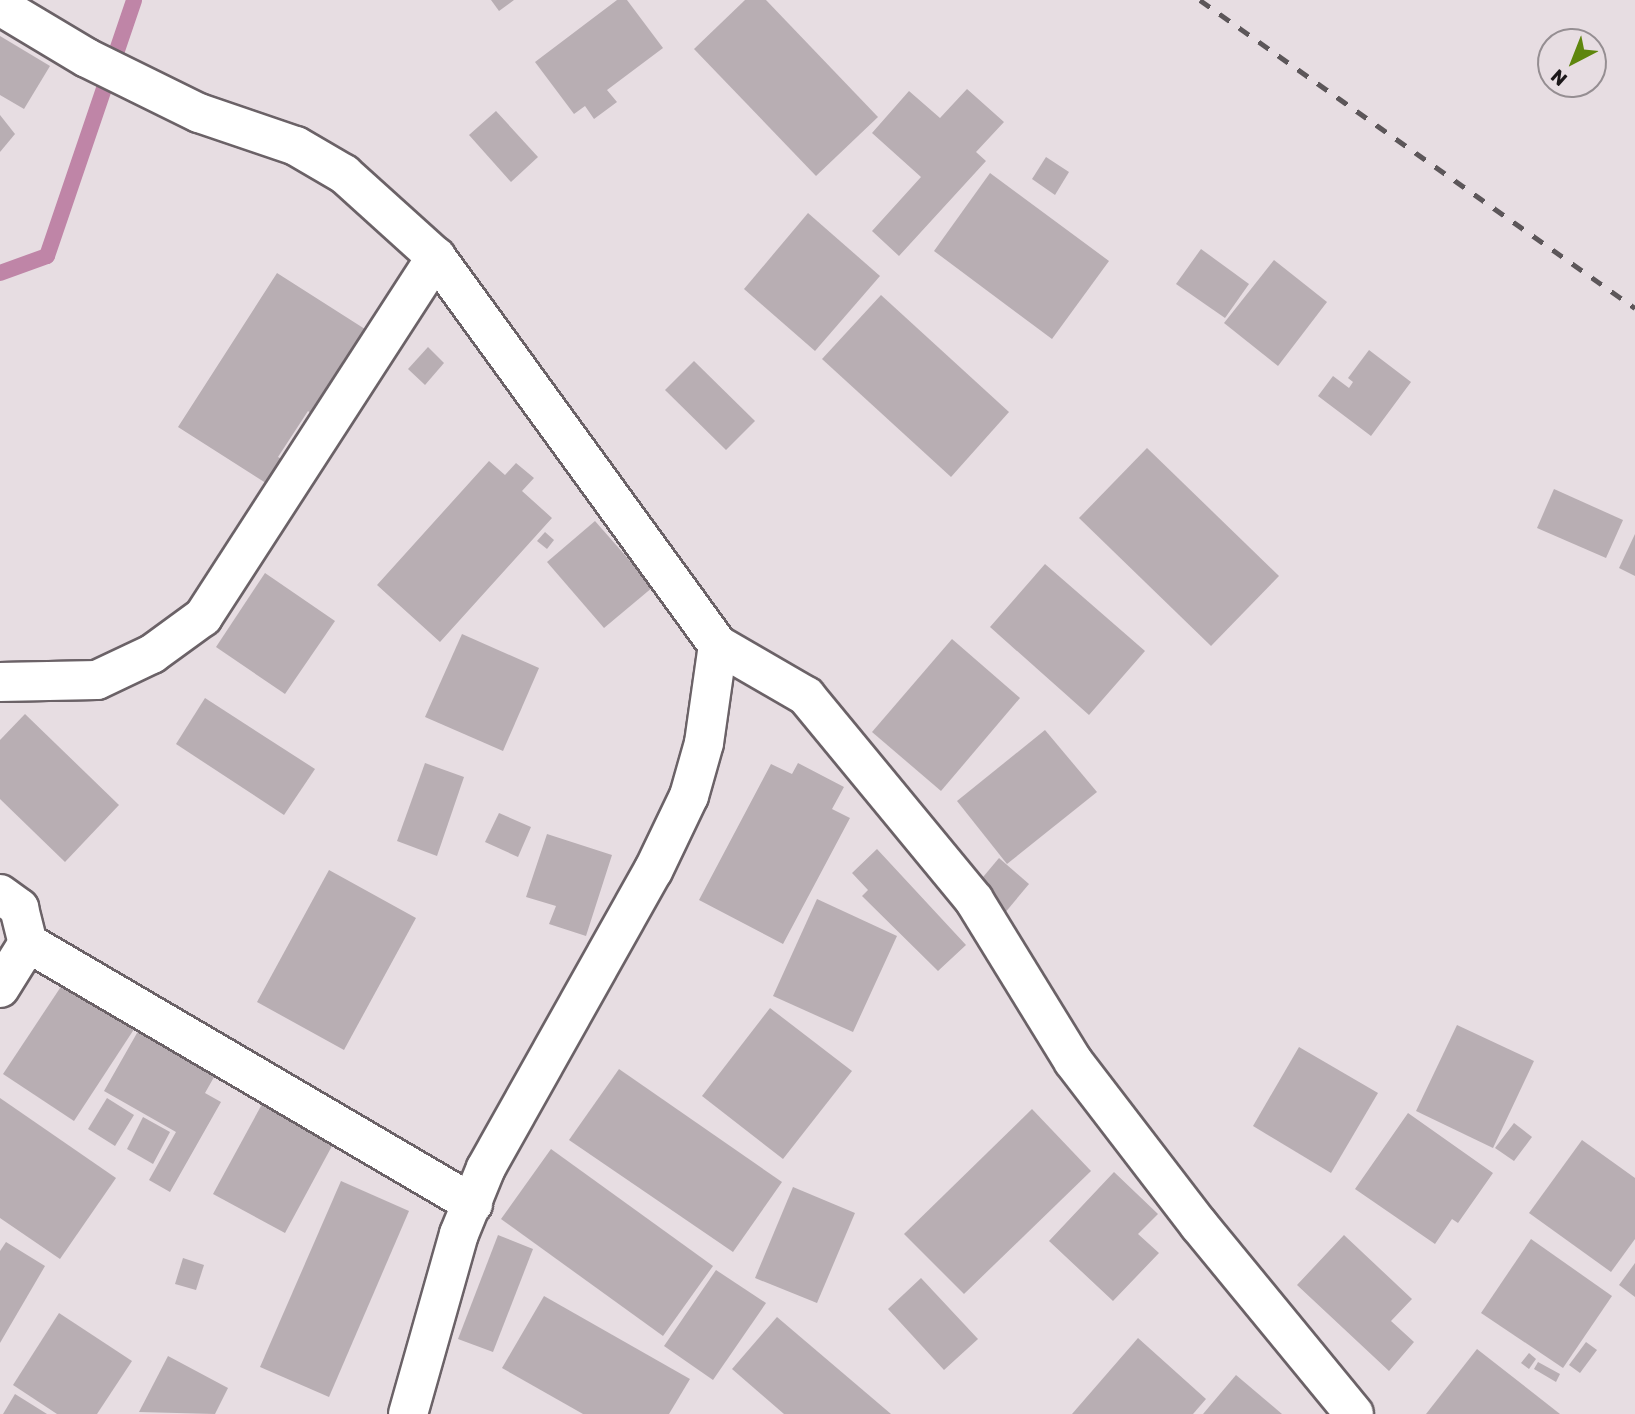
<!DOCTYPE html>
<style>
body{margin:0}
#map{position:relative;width:1635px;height:1414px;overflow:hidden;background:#e7dde2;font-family:Rubik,sans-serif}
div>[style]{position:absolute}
.stream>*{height:16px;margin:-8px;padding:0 8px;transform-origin:8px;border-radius:8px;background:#bf85a7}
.building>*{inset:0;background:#b8aeb3}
.roads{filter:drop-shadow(2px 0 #6b6267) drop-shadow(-2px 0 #6b6267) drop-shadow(0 2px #6b6267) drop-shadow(0 -2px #6b6267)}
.minor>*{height:38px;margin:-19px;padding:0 19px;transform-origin:19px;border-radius:19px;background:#fff}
.rail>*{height:5px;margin-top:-2.5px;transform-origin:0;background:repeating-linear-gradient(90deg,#5c5659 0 12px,transparent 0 24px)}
span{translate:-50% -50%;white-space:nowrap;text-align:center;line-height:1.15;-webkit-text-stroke:5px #e7dde2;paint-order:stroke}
.north{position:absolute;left:1537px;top:28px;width:70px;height:70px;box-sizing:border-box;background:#e7dde2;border:2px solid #958e92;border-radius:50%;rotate:222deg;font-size:19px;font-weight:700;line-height:28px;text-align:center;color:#1b1719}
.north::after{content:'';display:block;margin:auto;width:24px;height:32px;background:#5e860d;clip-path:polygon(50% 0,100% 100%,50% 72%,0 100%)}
</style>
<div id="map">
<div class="stream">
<div style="left:0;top:273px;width:50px;rotate:-19.9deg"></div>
<div style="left:47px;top:256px;width:270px;rotate:-71.2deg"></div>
</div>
<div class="building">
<div style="clip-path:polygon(491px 0,514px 0,499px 11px)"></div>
<div style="clip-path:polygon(617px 0,627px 0,663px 48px,607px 90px,617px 102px,594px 119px,585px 106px,574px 114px,535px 62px)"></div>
<div style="clip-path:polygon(745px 0,766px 0,878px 117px,816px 176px,694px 49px)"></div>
<div style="clip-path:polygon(0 36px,50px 66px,24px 109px,0 95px)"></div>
<div style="clip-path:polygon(967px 89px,1004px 122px,976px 152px,986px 161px,899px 256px,872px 231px,921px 177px,872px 133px,909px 91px,940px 118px)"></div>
<div style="clip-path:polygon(496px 111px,538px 157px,511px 182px,469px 135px)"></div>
<div style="clip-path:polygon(0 115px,15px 134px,0 152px)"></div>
<div style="clip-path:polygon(1046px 157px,1069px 172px,1055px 195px,1032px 179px)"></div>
<div style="clip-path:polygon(990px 173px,1109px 261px,1052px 339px,934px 251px)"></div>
<div style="clip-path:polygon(808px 213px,880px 276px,815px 351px,744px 289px)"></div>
<div style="clip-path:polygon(1201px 249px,1249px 284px,1225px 318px,1176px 284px)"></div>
<div style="clip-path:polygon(1274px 260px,1327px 302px,1278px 366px,1224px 323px)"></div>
<div style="clip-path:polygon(277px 273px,368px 331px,313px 415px,308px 411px,278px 457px,285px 461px,269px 485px,178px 427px)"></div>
<div style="clip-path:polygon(881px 295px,1009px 412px,951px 477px,822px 359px)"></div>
<div style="clip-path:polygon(428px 347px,444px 363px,425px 385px,408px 369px)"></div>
<div style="clip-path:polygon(1369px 350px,1411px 382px,1371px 436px,1318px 396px,1333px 376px,1349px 388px,1353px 382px,1348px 378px)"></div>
<div style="clip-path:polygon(694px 361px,755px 421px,726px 450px,665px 390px)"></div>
<div style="clip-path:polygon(1147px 448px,1279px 576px,1211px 646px,1079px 518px)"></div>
<div style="clip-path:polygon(489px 461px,505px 475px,516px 463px,534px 478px,522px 491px,552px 518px,440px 642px,377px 585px)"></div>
<div style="clip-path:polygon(1554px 489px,1623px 520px,1606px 558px,1537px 528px)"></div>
<div style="clip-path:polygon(595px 521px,653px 587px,604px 628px,547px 562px)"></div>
<div style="clip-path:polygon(545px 532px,554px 540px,547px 549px,537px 541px)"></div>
<div style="clip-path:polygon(1635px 534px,1635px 576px,1619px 568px)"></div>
<div style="clip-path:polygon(1045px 564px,1145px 651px,1089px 715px,990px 627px)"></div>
<div style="clip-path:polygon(265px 573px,335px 621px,285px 694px,216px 647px)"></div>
<div style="clip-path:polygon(462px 634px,539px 668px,503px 751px,425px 717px)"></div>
<div style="clip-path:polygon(952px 639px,1020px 698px,941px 791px,872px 732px)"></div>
<div style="clip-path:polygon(205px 698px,315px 769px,284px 815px,176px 744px)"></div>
<div style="clip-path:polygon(25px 714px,119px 805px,65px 862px,0 799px,0 740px)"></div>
<div style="clip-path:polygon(1045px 730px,1097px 792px,1007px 864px,957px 801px)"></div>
<div style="clip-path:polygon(425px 763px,464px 777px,437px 856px,397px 841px)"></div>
<div style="clip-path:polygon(798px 763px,844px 787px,832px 809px,850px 818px,783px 944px,699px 900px,771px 764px,792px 774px)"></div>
<div style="clip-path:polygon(499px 813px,531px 827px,518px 857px,485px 842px)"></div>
<div style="clip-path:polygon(547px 834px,612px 855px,586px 936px,549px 924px,556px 906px,526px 897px)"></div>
<div style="clip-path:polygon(877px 849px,966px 945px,938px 971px,862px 896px,868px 890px,852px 873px)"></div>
<div style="clip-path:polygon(999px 858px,1029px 884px,1004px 914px,973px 889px)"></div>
<div style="clip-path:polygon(329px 870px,416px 918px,344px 1050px,257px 1002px)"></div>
<div style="clip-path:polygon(817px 899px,897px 936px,853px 1032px,773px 996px)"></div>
<div style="clip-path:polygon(72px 970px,142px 1017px,74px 1121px,3px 1074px)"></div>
<div style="clip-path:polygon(770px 1008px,852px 1071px,783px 1159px,702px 1096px)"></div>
<div style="clip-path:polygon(145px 1019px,222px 1063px,205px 1093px,221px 1102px,170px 1192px,149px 1180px,176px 1132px,104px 1091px)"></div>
<div style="clip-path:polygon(1457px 1025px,1534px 1061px,1493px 1148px,1416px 1111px)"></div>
<div style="clip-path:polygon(1299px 1047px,1378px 1093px,1331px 1173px,1253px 1126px)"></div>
<div style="clip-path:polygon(619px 1069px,782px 1182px,733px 1252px,569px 1140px)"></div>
<div style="clip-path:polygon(267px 1095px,339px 1133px,285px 1233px,213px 1194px)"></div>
<div style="clip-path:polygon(0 1098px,116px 1178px,60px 1259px,0 1218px)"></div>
<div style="clip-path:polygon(107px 1098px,134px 1115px,115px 1146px,88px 1129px)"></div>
<div style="clip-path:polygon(1032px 1109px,1091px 1171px,964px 1294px,904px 1234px)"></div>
<div style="clip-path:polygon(1408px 1113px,1493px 1173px,1458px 1223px,1452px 1219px,1435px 1244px,1355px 1189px)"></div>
<div style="clip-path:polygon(143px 1117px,170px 1132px,153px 1164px,127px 1149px)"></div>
<div style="clip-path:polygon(1514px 1123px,1532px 1137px,1514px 1161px,1495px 1148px)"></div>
<div style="clip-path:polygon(1582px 1140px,1635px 1178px,1635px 1239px,1611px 1272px,1529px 1213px)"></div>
<div style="clip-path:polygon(551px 1149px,713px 1266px,663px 1336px,501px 1219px)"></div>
<div style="clip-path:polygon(1114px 1172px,1158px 1214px,1138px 1234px,1159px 1253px,1113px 1301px,1049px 1241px)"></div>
<div style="clip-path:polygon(341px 1181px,409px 1211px,329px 1397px,260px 1367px)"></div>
<div style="clip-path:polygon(793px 1187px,855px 1213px,817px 1303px,755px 1278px)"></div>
<div style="clip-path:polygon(498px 1235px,533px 1249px,493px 1352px,458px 1339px)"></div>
<div style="clip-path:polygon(1344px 1235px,1412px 1299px,1391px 1321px,1414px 1342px,1389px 1371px,1297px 1285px)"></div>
<div style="clip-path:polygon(1531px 1239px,1612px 1296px,1563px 1368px,1481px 1313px)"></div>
<div style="clip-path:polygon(6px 1242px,45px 1266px,0 1343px,0 1251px)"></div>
<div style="clip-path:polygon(183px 1258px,204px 1265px,196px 1290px,175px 1284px)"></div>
<div style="clip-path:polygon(1635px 1263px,1635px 1297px,1619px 1285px)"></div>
<div style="clip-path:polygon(716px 1270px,766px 1303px,713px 1380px,664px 1346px)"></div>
<div style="clip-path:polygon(921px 1278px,978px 1339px,944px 1370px,888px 1309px)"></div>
<div style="clip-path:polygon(544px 1296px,690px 1379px,669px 1414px,583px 1414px,502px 1368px)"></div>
<div style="clip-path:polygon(59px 1313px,132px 1361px,97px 1414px,57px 1414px,13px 1385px)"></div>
<div style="clip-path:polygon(777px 1317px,891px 1414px,784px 1414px,732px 1369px)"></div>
<div style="clip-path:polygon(1138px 1338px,1206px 1399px,1193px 1414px,1072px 1414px)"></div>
<div style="clip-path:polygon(1586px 1342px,1597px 1350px,1580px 1373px,1569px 1365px)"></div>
<div style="clip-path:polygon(1477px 1349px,1560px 1414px,1426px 1414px)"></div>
<div style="clip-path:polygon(1529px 1353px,1536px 1359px,1529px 1369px,1521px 1363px)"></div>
<div style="clip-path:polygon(168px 1356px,228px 1388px,215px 1414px,139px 1412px)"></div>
<div style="clip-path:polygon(1538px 1362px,1560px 1374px,1556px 1382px,1534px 1369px)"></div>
<div style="clip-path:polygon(1236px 1375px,1282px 1414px,1203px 1414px)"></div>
<div style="clip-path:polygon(15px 1394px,47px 1414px,3px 1414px)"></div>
</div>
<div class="roads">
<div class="minor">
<div style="left:0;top:6px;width:101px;rotate:30.9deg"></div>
<div style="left:87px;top:58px;width:125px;rotate:26.2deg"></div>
<div style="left:199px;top:113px;width:102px;rotate:18.8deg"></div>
<div style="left:296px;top:146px;width:56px;rotate:30.3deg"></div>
<div style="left:344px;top:174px;width:124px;rotate:42.1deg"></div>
<div style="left:436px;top:257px;width:480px;rotate:54deg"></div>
<div style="left:718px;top:645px;width:102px;rotate:30.1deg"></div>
<div style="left:806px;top:696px;width:264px;rotate:50.5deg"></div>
<div style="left:974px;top:900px;width:189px;rotate:58.4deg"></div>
<div style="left:1073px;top:1061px;width:207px;rotate:52.5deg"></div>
<div style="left:1199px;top:1225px;width:244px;rotate:50.6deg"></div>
<div style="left:0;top:682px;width:97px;rotate:-1.2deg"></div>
<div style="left:97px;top:680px;width:61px;rotate:-25.3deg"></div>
<div style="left:152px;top:654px;width:63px;rotate:-36deg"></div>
<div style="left:203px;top:617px;width:429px;rotate:-57.1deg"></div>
<div style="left:0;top:894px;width:24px;rotate:36deg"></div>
<div style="left:19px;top:908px;width:36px;rotate:76deg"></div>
<div style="left:28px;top:943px;width:53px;rotate:121.9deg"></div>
<div style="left:28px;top:943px;width:516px;rotate:30.39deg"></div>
<div style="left:408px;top:1414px;width:187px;rotate:-74.2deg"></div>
<div style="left:459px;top:1234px;width:71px;rotate:-67.8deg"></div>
<div style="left:486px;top:1168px;width:341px;rotate:-60.7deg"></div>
<div style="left:653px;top:871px;width:83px;rotate:-64.4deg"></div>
<div style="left:689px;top:796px;width:55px;rotate:-74.2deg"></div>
<div style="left:704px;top:743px;width:99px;rotate:-81.9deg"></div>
</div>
</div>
<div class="rail">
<div style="left:1200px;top:0;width:533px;rotate:35.3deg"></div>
</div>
<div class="north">N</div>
</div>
